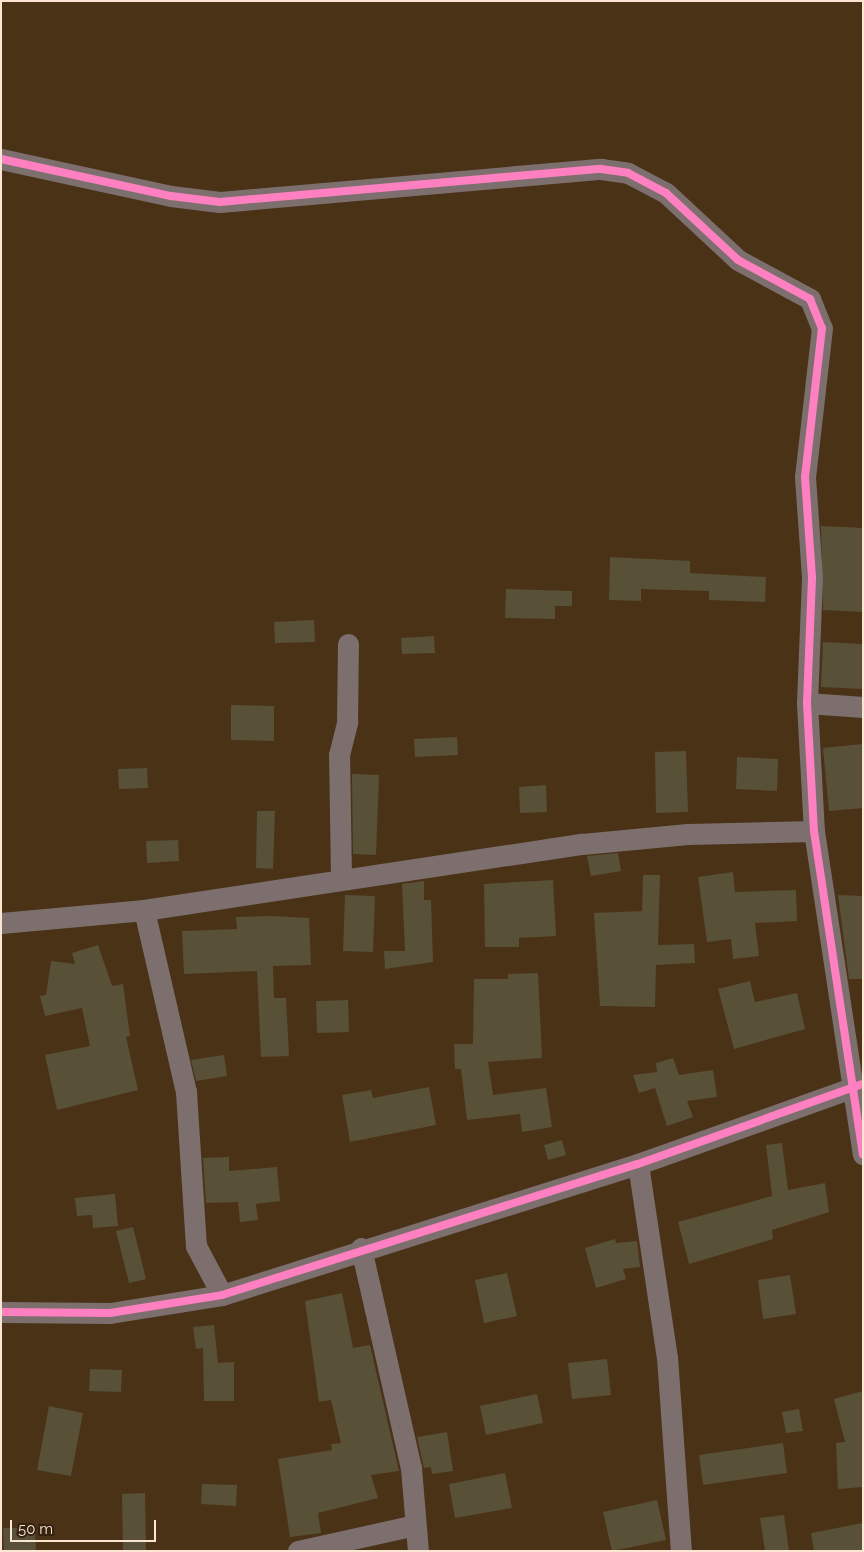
<!DOCTYPE html>
<style>
body{margin:0}
#map{position:relative;width:864px;height:1552px;overflow:hidden;background:#4a3217;font-family:Raleway,sans-serif}
div>[style]{position:absolute}
.building>*{inset:0;background:#595038}
.street>*{height:21px;margin:-10.5px;padding:0 10.5px;transform-origin:10.5px;border-radius:10.5px;background:#7c6f6e}
.cycleway>*{height:8px;margin:-4px;padding:0 4px;transform-origin:4px;border-radius:4px;background:#ff80c0}
span{translate:-50% -50%;white-space:nowrap;text-align:center;line-height:1.15;-webkit-text-stroke:4.5px #352110;paint-order:stroke}
.frame{position:absolute;inset:0;border:2px solid #fbe5d3;pointer-events:none}
.scale{position:absolute;left:10px;top:1520px;width:146px;height:22px;box-sizing:border-box;border:2px solid #fbe5d3;border-top:0;padding-left:6px;font-size:15px;line-height:18px;white-space:nowrap;color:#fbe5d3;-webkit-text-stroke:4px #352110;paint-order:stroke}
</style>
<div id="map">
<div class="building">
<div style="clip-path:polygon(821px 526px,863px 528px,863px 612px,823px 610px)"></div>
<div style="clip-path:polygon(610px 557px,690px 561px,690px 573px,766px 577px,765px 602px,709px 600px,709px 591px,641px 589px,641px 601px,609px 600px)"></div>
<div style="clip-path:polygon(506px 589px,572px 591px,572px 606px,555px 606px,555px 619px,505px 618px)"></div>
<div style="clip-path:polygon(314px 620px,315px 642px,275px 643px,274px 622px)"></div>
<div style="clip-path:polygon(434px 636px,435px 653px,402px 654px,401px 638px)"></div>
<div style="clip-path:polygon(823px 642px,863px 644px,863px 689px,821px 687px)"></div>
<div style="clip-path:polygon(231px 705px,274px 706px,274px 741px,231px 740px)"></div>
<div style="clip-path:polygon(457px 737px,458px 755px,415px 757px,414px 739px)"></div>
<div style="clip-path:polygon(863px 744px,863px 808px,829px 811px,823px 748px)"></div>
<div style="clip-path:polygon(686px 751px,688px 812px,656px 813px,655px 752px)"></div>
<div style="clip-path:polygon(737px 757px,778px 759px,777px 791px,736px 789px)"></div>
<div style="clip-path:polygon(147px 768px,148px 788px,119px 789px,118px 769px)"></div>
<div style="clip-path:polygon(352px 774px,379px 775px,376px 855px,353px 854px)"></div>
<div style="clip-path:polygon(546px 785px,547px 812px,520px 813px,519px 787px)"></div>
<div style="clip-path:polygon(257px 811px,275px 811px,273px 869px,256px 868px)"></div>
<div style="clip-path:polygon(178px 840px,179px 861px,147px 863px,146px 841px)"></div>
<div style="clip-path:polygon(618px 853px,621px 871px,591px 876px,587px 856px)"></div>
<div style="clip-path:polygon(733px 872px,735px 892px,796px 890px,797px 921px,755px 923px,759px 956px,733px 959px,731px 939px,707px 942px,698px 877px)"></div>
<div style="clip-path:polygon(643px 875px,660px 875px,658px 945px,694px 944px,695px 963px,656px 965px,655px 1007px,600px 1006px,594px 913px,642px 911px)"></div>
<div style="clip-path:polygon(553px 880px,556px 936px,519px 938px,519px 947px,485px 947px,484px 884px)"></div>
<div style="clip-path:polygon(424px 881px,424px 900px,431px 900px,433px 962px,385px 969px,384px 951px,405px 951px,402px 884px)"></div>
<div style="clip-path:polygon(345px 895px,375px 896px,373px 952px,343px 951px)"></div>
<div style="clip-path:polygon(838px 895px,863px 896px,863px 979px,849px 979px)"></div>
<div style="clip-path:polygon(271px 916px,309px 918px,311px 965px,273px 966px,274px 998px,286px 998px,289px 1056px,261px 1057px,257px 971px,184px 974px,182px 931px,237px 929px,236px 917px)"></div>
<div style="clip-path:polygon(98px 945px,112px 986px,123px 984px,130px 1036px,126px 1037px,138px 1090px,57px 1110px,45px 1055px,90px 1046px,82px 1008px,45px 1016px,40px 996px,46px 995px,51px 961px,75px 964px,72px 953px)"></div>
<div style="clip-path:polygon(538px 973px,542px 1058px,488px 1062px,493px 1095px,546px 1088px,552px 1127px,522px 1132px,520px 1114px,467px 1120px,461px 1069px,455px 1069px,454px 1044px,473px 1044px,474px 979px,508px 979px,508px 974px)"></div>
<div style="clip-path:polygon(750px 981px,755px 1002px,797px 993px,805px 1029px,734px 1049px,718px 989px)"></div>
<div style="clip-path:polygon(348px 1000px,349px 1032px,317px 1033px,316px 1001px)"></div>
<div style="clip-path:polygon(224px 1055px,227px 1076px,196px 1081px,191px 1060px)"></div>
<div style="clip-path:polygon(673px 1058px,679px 1075px,713px 1070px,717px 1097px,687px 1101px,693px 1117px,667px 1126px,655px 1088px,639px 1093px,633px 1075px,657px 1072px,656px 1063px)"></div>
<div style="clip-path:polygon(429px 1087px,436px 1125px,350px 1142px,342px 1095px,371px 1090px,373px 1098px)"></div>
<div style="clip-path:polygon(562px 1140px,566px 1155px,548px 1160px,544px 1145px)"></div>
<div style="clip-path:polygon(782px 1143px,788px 1190px,825px 1183px,829px 1212px,772px 1230px,773px 1239px,689px 1264px,678px 1222px,772px 1196px,766px 1145px)"></div>
<div style="clip-path:polygon(229px 1157px,229px 1171px,277px 1167px,280px 1201px,256px 1204px,258px 1220px,240px 1222px,238px 1202px,206px 1203px,203px 1158px)"></div>
<div style="clip-path:polygon(115px 1194px,118px 1226px,93px 1228px,92px 1215px,77px 1216px,75px 1198px)"></div>
<div style="clip-path:polygon(133px 1227px,146px 1279px,129px 1283px,116px 1231px)"></div>
<div style="clip-path:polygon(615px 1239px,616px 1243px,637px 1241px,640px 1267px,623px 1269px,626px 1279px,596px 1288px,585px 1248px)"></div>
<div style="clip-path:polygon(507px 1273px,517px 1316px,484px 1323px,475px 1280px)"></div>
<div style="clip-path:polygon(790px 1275px,796px 1314px,763px 1319px,758px 1280px)"></div>
<div style="clip-path:polygon(342px 1293px,353px 1348px,370px 1345px,399px 1471px,371px 1475px,378px 1498px,318px 1513px,321px 1533px,290px 1537px,278px 1459px,332px 1450px,331px 1444px,341px 1443px,331px 1400px,319px 1402px,305px 1301px)"></div>
<div style="clip-path:polygon(214px 1325px,218px 1363px,234px 1362px,234px 1401px,204px 1401px,203px 1348px,196px 1349px,193px 1327px)"></div>
<div style="clip-path:polygon(607px 1359px,611px 1395px,572px 1399px,568px 1363px)"></div>
<div style="clip-path:polygon(90px 1369px,122px 1370px,121px 1392px,89px 1391px)"></div>
<div style="clip-path:polygon(863px 1391px,863px 1487px,838px 1489px,836px 1443px,845px 1442px,834px 1399px)"></div>
<div style="clip-path:polygon(537px 1394px,543px 1423px,486px 1435px,480px 1406px)"></div>
<div style="clip-path:polygon(49px 1406px,83px 1413px,71px 1476px,37px 1470px)"></div>
<div style="clip-path:polygon(799px 1409px,803px 1431px,786px 1433px,782px 1412px)"></div>
<div style="clip-path:polygon(447px 1432px,453px 1471px,432px 1474px,431px 1467px,424px 1468px,417px 1437px)"></div>
<div style="clip-path:polygon(783px 1443px,787px 1473px,703px 1485px,699px 1455px)"></div>
<div style="clip-path:polygon(505px 1473px,512px 1508px,455px 1518px,449px 1484px)"></div>
<div style="clip-path:polygon(202px 1484px,237px 1485px,236px 1506px,201px 1504px)"></div>
<div style="clip-path:polygon(145px 1493px,146px 1551px,123px 1551px,122px 1494px)"></div>
<div style="clip-path:polygon(657px 1500px,666px 1540px,612px 1551px,603px 1512px)"></div>
<div style="clip-path:polygon(784px 1515px,789px 1551px,765px 1551px,760px 1518px)"></div>
<div style="clip-path:polygon(863px 1523px,863px 1550px,814px 1551px,811px 1533px)"></div>
<div style="clip-path:polygon(3px 1528px,35px 1528px,36px 1551px,4px 1551px)"></div>
</div>
<div class="street">
<div style="left:1px;top:159px;width:174px;rotate:12.3deg"></div>
<div style="left:171px;top:196px;width:49px;rotate:7deg"></div>
<div style="left:220px;top:202px;width:382px;rotate:-5deg"></div>
<div style="left:601px;top:169px;width:27px;rotate:8deg"></div>
<div style="left:628px;top:173px;width:43px;rotate:27.8deg"></div>
<div style="left:666px;top:193px;width:98px;rotate:42.9deg"></div>
<div style="left:738px;top:260px;width:82px;rotate:28.4deg"></div>
<div style="left:810px;top:299px;width:31px;rotate:68deg"></div>
<div style="left:822px;top:328px;width:150px;rotate:96.5deg"></div>
<div style="left:805px;top:477px;width:101px;rotate:86deg"></div>
<div style="left:812px;top:578px;width:125px;rotate:92.3deg"></div>
<div style="left:807px;top:703px;width:128px;rotate:86.9deg"></div>
<div style="left:814px;top:831px;width:327px;rotate:81.4deg"></div>
<div style="left:807px;top:703px;width:56px;rotate:4.1deg"></div>
<div style="left:341px;top:878px;width:123px;rotate:-90.9deg"></div>
<div style="left:339px;top:755px;width:34px;rotate:-76deg"></div>
<div style="left:347px;top:722px;width:78px;rotate:-89.3deg"></div>
<div style="left:144px;top:910px;width:187px;rotate:77deg"></div>
<div style="left:186px;top:1092px;width:154px;rotate:86.3deg"></div>
<div style="left:196px;top:1246px;width:55px;rotate:62deg"></div>
<div style="left:1px;top:923px;width:144px;rotate:-5.2deg"></div>
<div style="left:144px;top:910px;width:443px;rotate:-8.6deg"></div>
<div style="left:582px;top:844px;width:106px;rotate:-5.4deg"></div>
<div style="left:688px;top:834px;width:126px;rotate:-1.4deg"></div>
<div style="left:638px;top:1164px;width:195px;rotate:81.5deg"></div>
<div style="left:667px;top:1357px;width:195px;rotate:85.9deg"></div>
<div style="left:361px;top:1248px;width:226px;rotate:77.2deg"></div>
<div style="left:411px;top:1468px;width:83px;rotate:85.2deg"></div>
<div style="left:1px;top:1312px;width:109px;rotate:0.5deg"></div>
<div style="left:110px;top:1313px;width:113px;rotate:-9.1deg"></div>
<div style="left:222px;top:1295px;width:436px;rotate:-17.5deg"></div>
<div style="left:638px;top:1164px;width:239px;rotate:-19.6deg"></div>
<div style="left:298px;top:1551px;width:120px;rotate:-12.5deg"></div>
</div>
<div class="cycleway">
<div style="left:1px;top:159px;width:174px;rotate:12.3deg"></div>
<div style="left:171px;top:196px;width:49px;rotate:7deg"></div>
<div style="left:220px;top:202px;width:382px;rotate:-5deg"></div>
<div style="left:601px;top:169px;width:27px;rotate:8deg"></div>
<div style="left:628px;top:173px;width:43px;rotate:27.8deg"></div>
<div style="left:666px;top:193px;width:98px;rotate:42.9deg"></div>
<div style="left:738px;top:260px;width:82px;rotate:28.4deg"></div>
<div style="left:810px;top:299px;width:31px;rotate:68deg"></div>
<div style="left:822px;top:328px;width:150px;rotate:96.5deg"></div>
<div style="left:805px;top:477px;width:101px;rotate:86deg"></div>
<div style="left:812px;top:578px;width:125px;rotate:92.3deg"></div>
<div style="left:807px;top:703px;width:128px;rotate:86.9deg"></div>
<div style="left:814px;top:831px;width:327px;rotate:81.4deg"></div>
<div style="left:1px;top:1312px;width:109px;rotate:0.5deg"></div>
<div style="left:110px;top:1313px;width:113px;rotate:-9.1deg"></div>
<div style="left:222px;top:1295px;width:436px;rotate:-17.5deg"></div>
<div style="left:638px;top:1164px;width:239px;rotate:-19.6deg"></div>
</div>
<div class="frame"></div>
<div class="scale">50 m</div>
</div>
